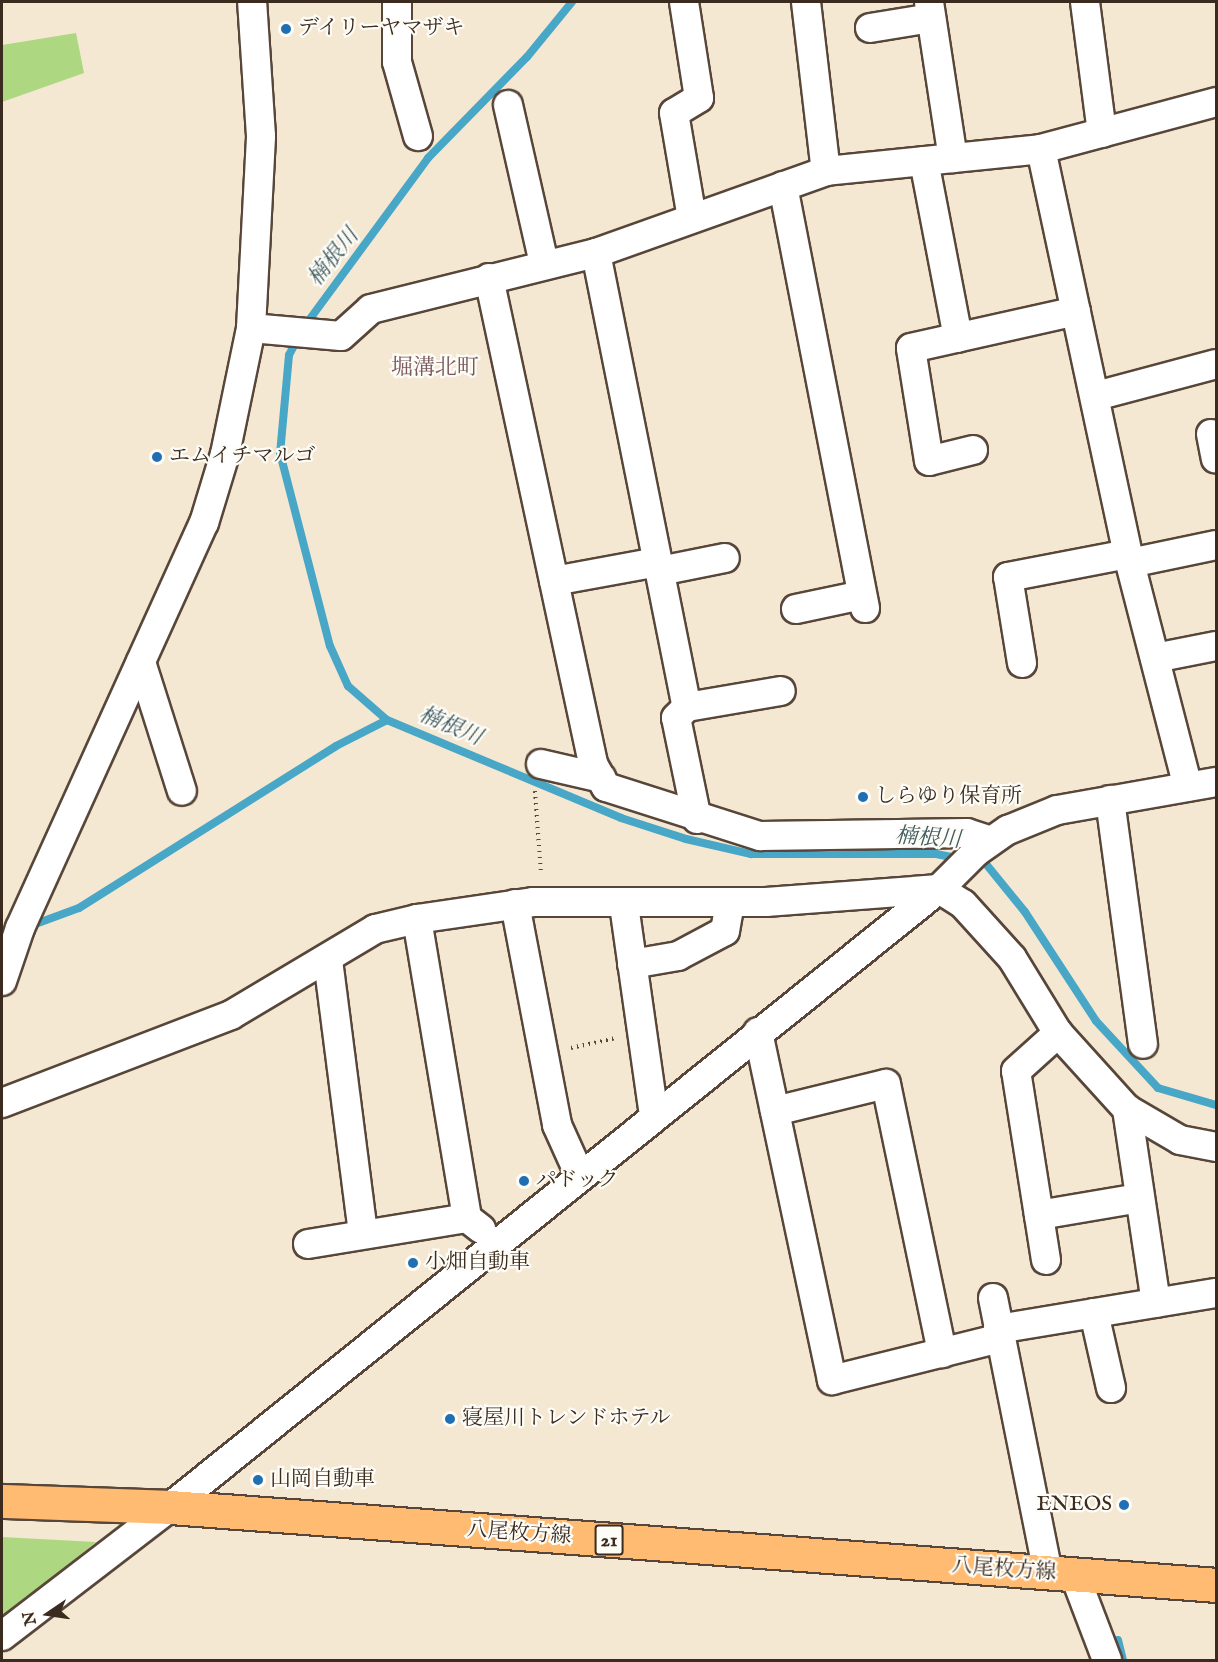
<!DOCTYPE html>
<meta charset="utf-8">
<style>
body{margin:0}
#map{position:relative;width:1218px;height:1662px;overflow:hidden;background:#f5e8d2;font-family:"IM FELL English","Noto Serif JP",serif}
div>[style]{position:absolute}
.green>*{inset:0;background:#aed782}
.stream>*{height:8px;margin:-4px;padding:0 4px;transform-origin:4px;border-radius:4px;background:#48a6c7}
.path>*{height:4px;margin-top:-2px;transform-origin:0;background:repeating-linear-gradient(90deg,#574639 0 1.5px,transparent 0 6px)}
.roads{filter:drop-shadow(2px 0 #574639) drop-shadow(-2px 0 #574639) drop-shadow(0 2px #574639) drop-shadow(0 -2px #574639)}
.minor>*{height:28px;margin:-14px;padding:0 14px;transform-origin:14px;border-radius:14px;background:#fff}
.major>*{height:33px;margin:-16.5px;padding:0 16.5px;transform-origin:16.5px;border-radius:16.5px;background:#ffbb71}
.dots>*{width:16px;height:16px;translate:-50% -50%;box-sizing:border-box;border:3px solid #fdfcf7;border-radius:50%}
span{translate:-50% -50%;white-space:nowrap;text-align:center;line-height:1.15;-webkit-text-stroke:4.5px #fdfcf7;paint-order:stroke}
.shield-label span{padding:2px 4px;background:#fdfcf7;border:2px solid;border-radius:4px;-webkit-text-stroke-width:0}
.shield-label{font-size:20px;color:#3b2a1e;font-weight:700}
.poi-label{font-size:21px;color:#3b2a1e}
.left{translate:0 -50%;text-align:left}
.right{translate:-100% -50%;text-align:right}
.street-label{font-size:21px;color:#3b2a1e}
.water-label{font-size:22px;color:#405c62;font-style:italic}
.neighbourhood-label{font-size:22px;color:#7a585c}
.frame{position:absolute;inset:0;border:3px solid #3b2a1e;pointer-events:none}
.north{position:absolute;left:18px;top:1584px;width:60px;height:60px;-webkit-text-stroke:4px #fdfcf7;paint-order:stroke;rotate:257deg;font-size:16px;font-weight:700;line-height:24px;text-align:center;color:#3b2a1e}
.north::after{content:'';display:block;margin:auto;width:21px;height:27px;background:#3b2a1e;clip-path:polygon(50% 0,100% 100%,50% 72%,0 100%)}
</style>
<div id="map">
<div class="green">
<div style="clip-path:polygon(76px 33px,84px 73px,2px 102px,2px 45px)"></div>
<div style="clip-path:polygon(2px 1537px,96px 1542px,2px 1620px)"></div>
</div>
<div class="stream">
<div style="left:304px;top:327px;width:210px;rotate:-53.7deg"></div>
<div style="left:428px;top:158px;width:141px;rotate:-45.6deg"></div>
<div style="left:527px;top:57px;width:71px;rotate:-50.7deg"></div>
<div style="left:298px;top:338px;width:19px;rotate:118deg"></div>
<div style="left:289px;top:355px;width:98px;rotate:95.2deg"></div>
<div style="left:280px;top:453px;width:199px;rotate:75.5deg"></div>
<div style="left:330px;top:646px;width:44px;rotate:65.8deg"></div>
<div style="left:348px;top:686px;width:52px;rotate:41.1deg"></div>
<div style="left:387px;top:720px;width:254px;rotate:22.7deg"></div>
<div style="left:621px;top:818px;width:68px;rotate:17.9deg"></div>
<div style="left:686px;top:839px;width:67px;rotate:13deg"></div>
<div style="left:751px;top:854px;width:185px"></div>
<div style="left:936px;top:854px;width:26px;rotate:11deg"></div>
<div style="left:975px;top:861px;width:11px;rotate:15deg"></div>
<div style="left:986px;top:864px;width:62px;rotate:50.9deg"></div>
<div style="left:1025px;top:912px;width:130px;rotate:56.9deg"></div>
<div style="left:1096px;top:1021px;width:91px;rotate:47.2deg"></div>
<div style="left:1158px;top:1088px;width:60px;rotate:16.3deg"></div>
<div style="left:30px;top:926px;width:52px;rotate:-20.2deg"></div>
<div style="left:79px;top:908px;width:304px;rotate:-32.2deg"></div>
<div style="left:336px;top:746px;width:57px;rotate:-27deg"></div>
<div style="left:1118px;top:1640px;width:21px;rotate:76deg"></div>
</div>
<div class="path">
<div style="left:535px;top:791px;width:82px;rotate:85.8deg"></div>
<div style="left:571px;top:1048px;width:46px;rotate:-12.5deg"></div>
</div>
<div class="roads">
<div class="minor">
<div style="left:397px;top:2px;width:60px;rotate:90deg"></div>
<div style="left:397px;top:62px;width:77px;rotate:74.2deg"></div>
<div style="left:684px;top:2px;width:97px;rotate:81.1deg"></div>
<div style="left:699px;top:98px;width:29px;rotate:149deg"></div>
<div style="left:674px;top:113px;width:107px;rotate:80.3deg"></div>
<div style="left:806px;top:2px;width:170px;rotate:83.3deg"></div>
<div style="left:929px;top:2px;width:158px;rotate:81.3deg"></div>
<div style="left:1085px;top:2px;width:132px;rotate:82.6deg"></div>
<div style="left:870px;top:28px;width:62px;rotate:-9.3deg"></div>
<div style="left:508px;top:105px;width:163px;rotate:77.2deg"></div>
<div style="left:1041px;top:149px;width:423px;rotate:77.9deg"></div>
<div style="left:1130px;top:563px;width:231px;rotate:75.5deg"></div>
<div style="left:924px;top:161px;width:180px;rotate:79.1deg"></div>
<div style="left:783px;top:186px;width:430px;rotate:79deg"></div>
<div style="left:596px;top:253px;width:463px;rotate:78.7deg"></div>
<div style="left:489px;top:278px;width:497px;rotate:77.9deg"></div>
<div style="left:593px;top:764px;width:26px;rotate:61deg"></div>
<div style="left:606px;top:787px;width:162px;rotate:17.7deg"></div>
<div style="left:760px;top:836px;width:207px;rotate:-0.8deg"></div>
<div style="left:967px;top:833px;width:25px;rotate:18deg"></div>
<div style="left:251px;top:328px;width:90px;rotate:5.1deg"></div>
<div style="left:341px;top:336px;width:40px;rotate:-42deg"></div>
<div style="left:371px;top:309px;width:232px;rotate:-14deg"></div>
<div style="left:596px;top:253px;width:244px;rotate:-19.6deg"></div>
<div style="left:826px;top:171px;width:216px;rotate:-5.8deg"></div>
<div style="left:1041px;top:149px;width:181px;rotate:-15deg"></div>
<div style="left:1096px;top:396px;width:124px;rotate:-14.9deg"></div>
<div style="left:1211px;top:434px;width:25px;rotate:79deg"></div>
<div style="left:973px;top:450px;width:45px;rotate:166deg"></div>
<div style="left:929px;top:461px;width:114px;rotate:-99.1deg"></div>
<div style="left:911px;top:348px;width:169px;rotate:-12.6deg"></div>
<div style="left:1130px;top:563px;width:88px;rotate:-11.8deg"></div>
<div style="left:660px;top:571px;width:66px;rotate:-11.3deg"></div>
<div style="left:554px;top:581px;width:106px;rotate:-10.4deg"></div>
<div style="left:796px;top:609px;width:67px;rotate:-12deg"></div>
<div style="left:1155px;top:658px;width:62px;rotate:-11.1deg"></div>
<div style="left:141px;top:662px;width:135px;rotate:72.4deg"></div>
<div style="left:1022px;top:663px;width:87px;rotate:-99.2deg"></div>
<div style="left:1008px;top:577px;width:122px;rotate:-10.9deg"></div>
<div style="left:541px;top:764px;width:62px;rotate:13.1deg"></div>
<div style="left:1110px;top:800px;width:246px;rotate:82.3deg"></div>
<div style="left:697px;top:819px;width:103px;rotate:-101.7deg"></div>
<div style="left:676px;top:718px;width:16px;rotate:-45deg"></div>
<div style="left:687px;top:707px;width:95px;rotate:-9.7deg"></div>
<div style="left:515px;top:904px;width:225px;rotate:79.2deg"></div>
<div style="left:557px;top:1125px;width:56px;rotate:65.7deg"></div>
<div style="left:624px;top:905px;width:212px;rotate:81.9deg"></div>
<div style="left:417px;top:919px;width:303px;rotate:80.5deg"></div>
<div style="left:328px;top:960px;width:276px;rotate:82.7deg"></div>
<div style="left:632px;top:964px;width:47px;rotate:-9.9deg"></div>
<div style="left:678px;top:956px;width:53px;rotate:-28deg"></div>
<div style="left:725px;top:931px;width:28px;rotate:-80deg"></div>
<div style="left:2px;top:981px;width:56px;rotate:-71.2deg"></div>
<div style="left:20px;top:928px;width:445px;rotate:-65.6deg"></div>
<div style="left:204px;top:523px;width:72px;rotate:-73.1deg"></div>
<div style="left:225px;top:454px;width:129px;rotate:-78.3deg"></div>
<div style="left:251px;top:328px;width:192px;rotate:-87deg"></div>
<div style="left:261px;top:136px;width:134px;rotate:-93.8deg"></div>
<div style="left:758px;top:1032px;width:356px;rotate:78deg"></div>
<div style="left:832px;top:1380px;width:173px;rotate:-14deg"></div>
<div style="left:2px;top:1103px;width:245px;rotate:-21deg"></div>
<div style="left:231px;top:1015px;width:168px;rotate:-30.8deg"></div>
<div style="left:375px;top:929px;width:43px;rotate:-13.4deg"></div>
<div style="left:417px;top:919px;width:117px;rotate:-8.3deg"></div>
<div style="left:533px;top:902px;width:233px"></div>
<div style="left:766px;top:902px;width:173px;rotate:-4.3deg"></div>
<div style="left:939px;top:889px;width:28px;rotate:32deg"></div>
<div style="left:963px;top:904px;width:73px;rotate:47.8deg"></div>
<div style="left:1012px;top:958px;width:88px;rotate:58.5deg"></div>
<div style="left:1058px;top:1033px;width:103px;rotate:47.8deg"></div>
<div style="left:1127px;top:1109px;width:61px;rotate:30.3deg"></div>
<div style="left:1180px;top:1140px;width:37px;rotate:11deg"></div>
<div style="left:1127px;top:1109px;width:196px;rotate:81.5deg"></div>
<div style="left:775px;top:1111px;width:114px;rotate:-13.7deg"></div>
<div style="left:886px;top:1084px;width:275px;rotate:78.2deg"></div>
<div style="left:1039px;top:1215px;width:102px;rotate:-9.6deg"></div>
<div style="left:308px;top:1244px;width:161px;rotate:-9.3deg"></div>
<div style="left:467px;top:1218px;width:18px;rotate:38deg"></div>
<div style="left:1046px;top:1260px;width:191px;rotate:-99deg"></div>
<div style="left:1016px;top:1071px;width:57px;rotate:-42.1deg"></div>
<div style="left:993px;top:1298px;width:281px;rotate:78.7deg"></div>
<div style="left:1094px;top:1313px;width:77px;rotate:77.2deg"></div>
<div style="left:998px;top:1329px;width:221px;rotate:-9.4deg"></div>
<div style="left:1075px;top:1576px;width:90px;rotate:69.1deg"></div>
<div style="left:2px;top:1636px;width:212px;rotate:-37.5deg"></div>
<div style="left:170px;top:1507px;width:987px;rotate:-38.79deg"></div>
<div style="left:939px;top:889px;width:52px;rotate:-45deg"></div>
<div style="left:976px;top:852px;width:39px;rotate:-35deg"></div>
<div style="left:1008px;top:830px;width:53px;rotate:-22.2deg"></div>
<div style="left:1057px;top:810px;width:161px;rotate:-10deg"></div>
</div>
<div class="major">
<div style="left:2px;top:1501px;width:168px;rotate:2deg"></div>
<div style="left:170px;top:1507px;width:1049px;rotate:4.26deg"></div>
</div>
</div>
<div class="dots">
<div style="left:286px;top:29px;background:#1f6fb2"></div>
<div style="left:157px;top:457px;background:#1f6fb2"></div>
<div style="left:863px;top:797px;background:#1f6fb2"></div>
<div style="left:524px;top:1181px;background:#1f6fb2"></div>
<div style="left:413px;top:1263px;background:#1f6fb2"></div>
<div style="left:450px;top:1419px;background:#1f6fb2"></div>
<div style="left:258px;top:1480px;background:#1f6fb2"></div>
<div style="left:1124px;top:1505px;background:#1f6fb2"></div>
</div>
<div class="shield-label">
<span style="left:609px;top:1540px">21</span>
</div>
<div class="poi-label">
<span class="left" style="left:298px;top:29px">デイリーヤマザキ</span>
<span class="left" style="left:169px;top:457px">エムイチマルゴ</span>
<span class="left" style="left:875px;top:797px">しらゆり保育所</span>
<span class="left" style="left:536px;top:1181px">パドック</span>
<span class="left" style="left:425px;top:1263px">小畑自動車</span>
<span class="left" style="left:462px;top:1419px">寝屋川トレンドホテル</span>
<span class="left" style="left:270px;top:1480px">山岡自動車</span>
<span class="right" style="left:1112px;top:1505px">ENEOS</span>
</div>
<div class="street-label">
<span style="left:519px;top:1534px;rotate:4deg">八尾枚方線</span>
<span style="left:1004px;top:1570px;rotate:4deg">八尾枚方線</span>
</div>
<div class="water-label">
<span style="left:334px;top:258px;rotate:-51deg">楠根川</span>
<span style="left:450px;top:727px;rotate:23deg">楠根川</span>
<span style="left:928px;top:839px;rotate:4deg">楠根川</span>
</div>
<div class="neighbourhood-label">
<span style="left:435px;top:369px">堀溝北町</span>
</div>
<div class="frame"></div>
<div class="north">N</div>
</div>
